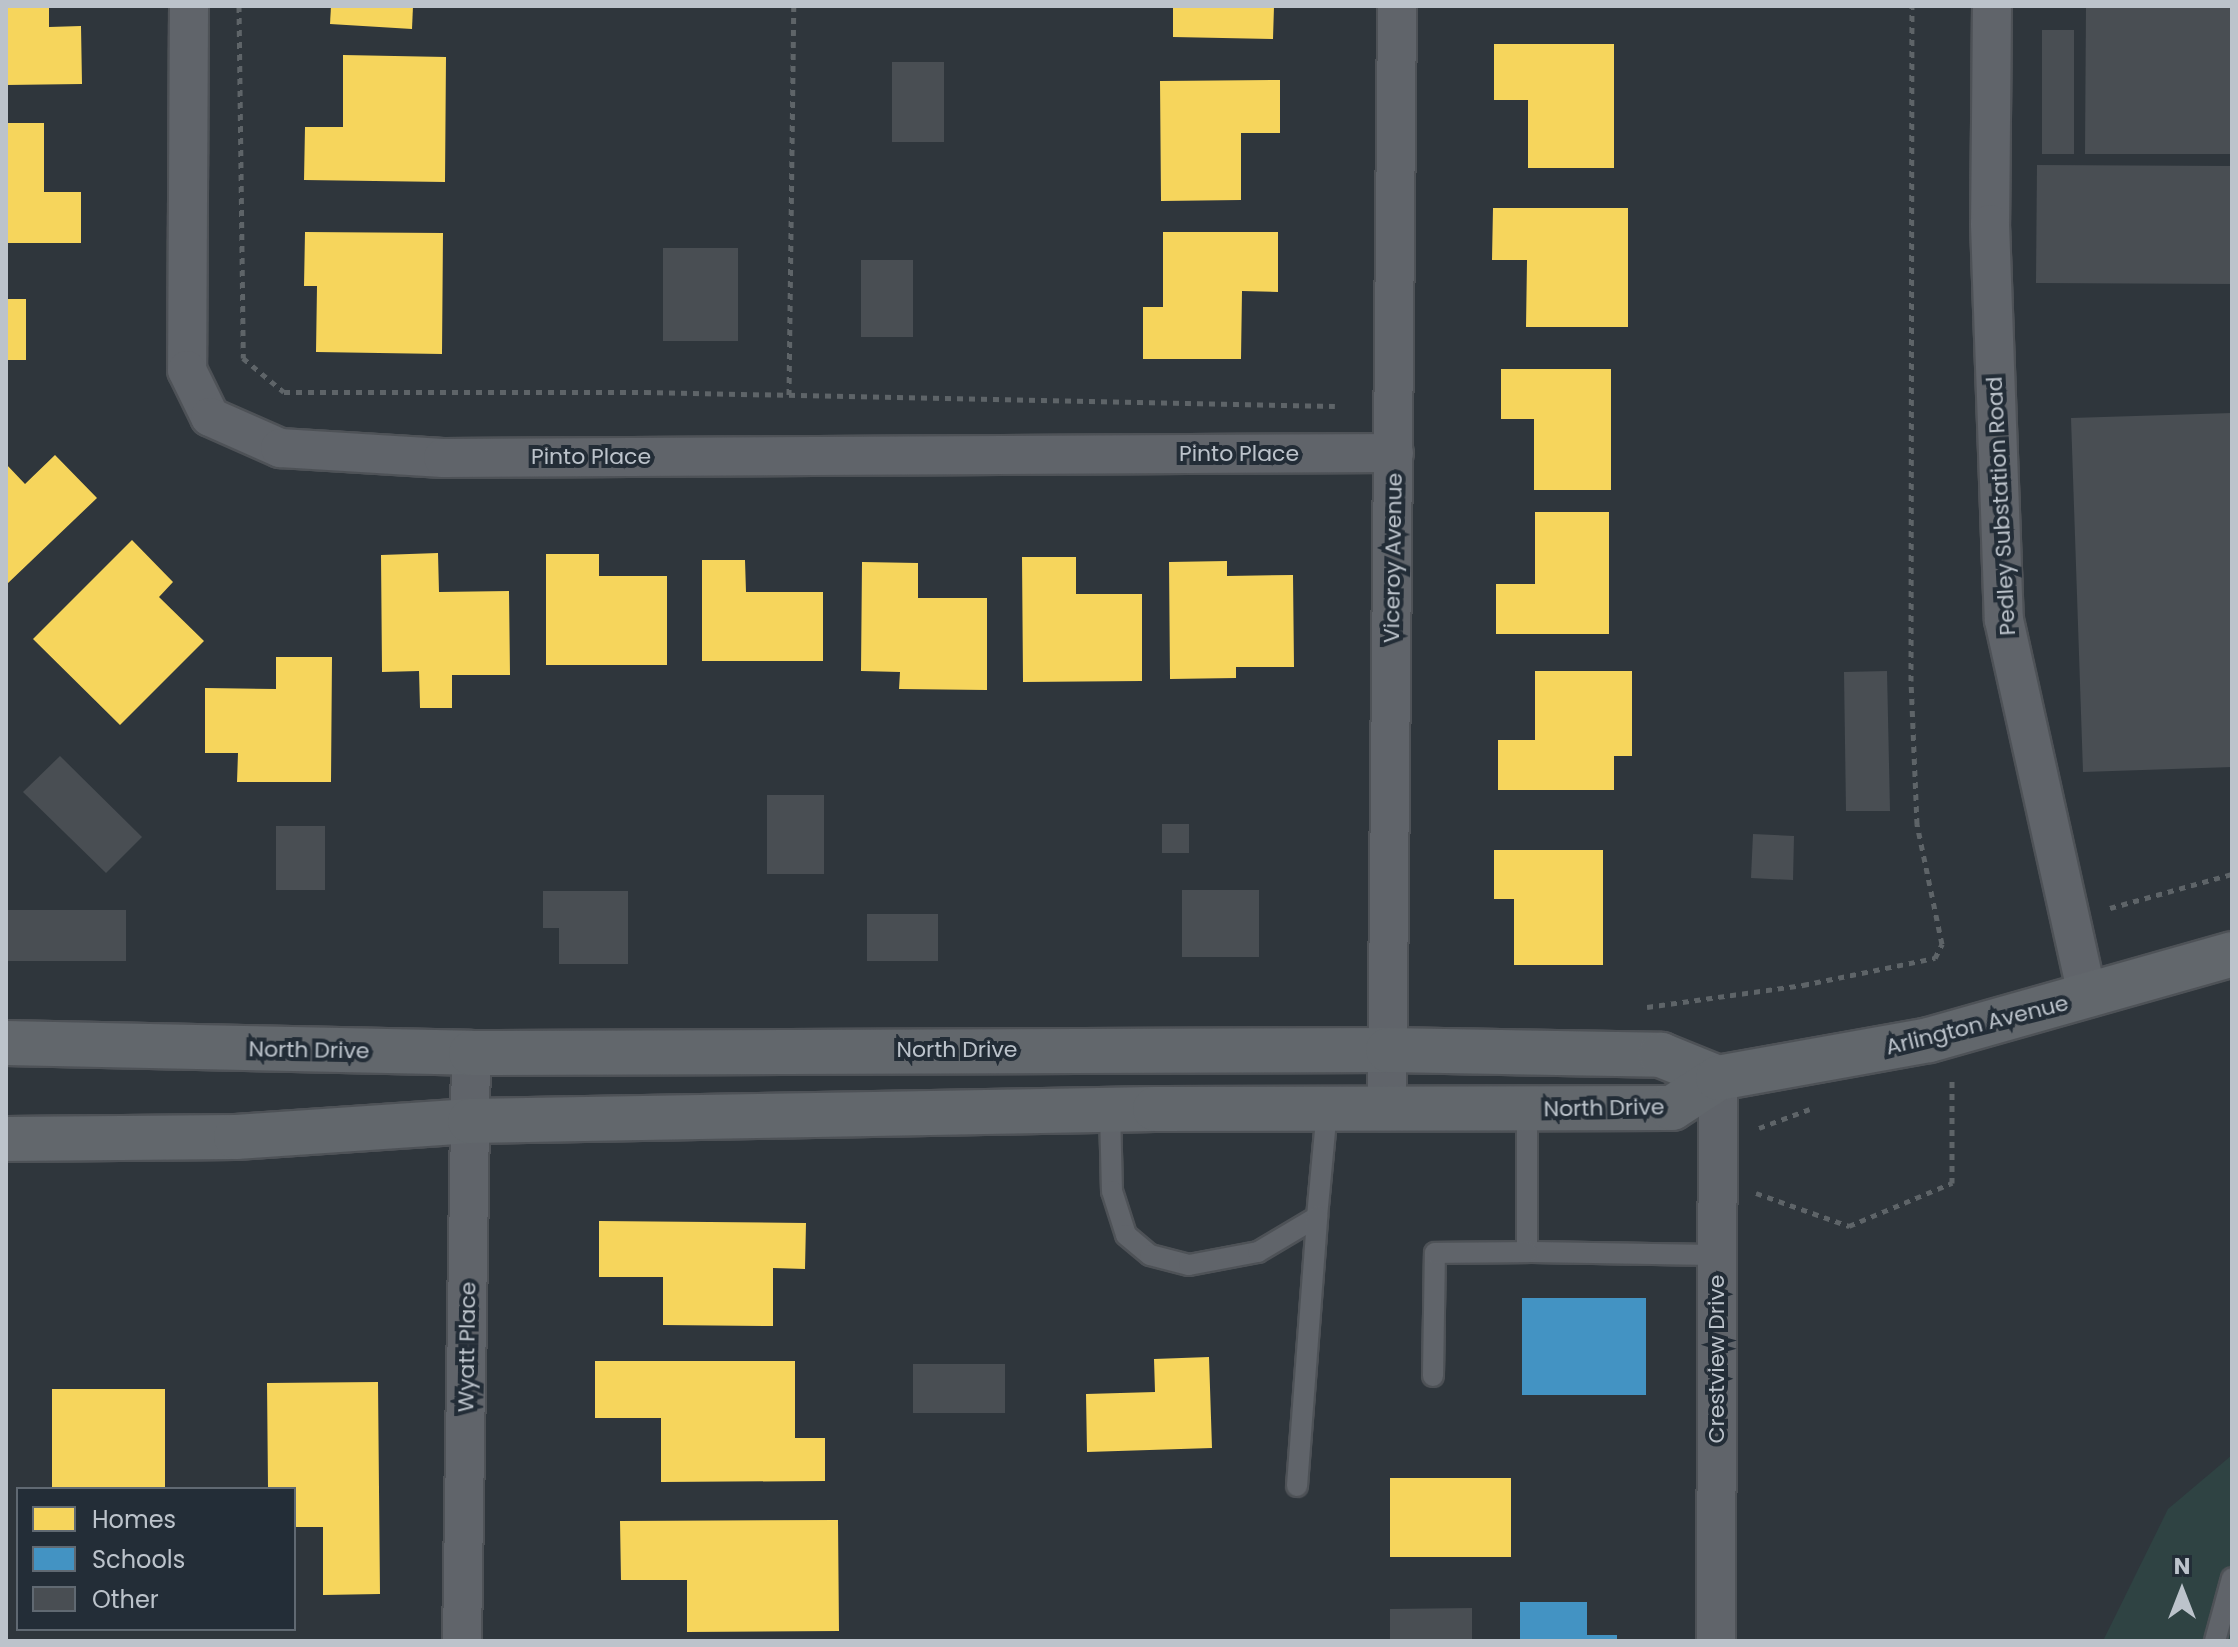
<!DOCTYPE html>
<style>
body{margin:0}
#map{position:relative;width:2238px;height:1647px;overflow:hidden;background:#2f363c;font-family:Poppins,sans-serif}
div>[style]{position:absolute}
.green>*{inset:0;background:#2f4343}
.homes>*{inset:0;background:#f6d55c}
.schools>*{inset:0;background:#4393c3}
.building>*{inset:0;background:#494e53}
.path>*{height:5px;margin-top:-2.5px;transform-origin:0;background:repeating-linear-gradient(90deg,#5e6468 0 6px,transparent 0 12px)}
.roads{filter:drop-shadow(2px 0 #4e5257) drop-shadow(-2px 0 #4e5257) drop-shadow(0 2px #4e5257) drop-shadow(0 -2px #4e5257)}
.service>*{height:20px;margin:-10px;padding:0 10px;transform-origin:10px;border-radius:10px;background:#60646a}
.minor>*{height:38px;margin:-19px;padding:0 19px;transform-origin:19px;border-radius:19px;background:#60646a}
.primary>*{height:44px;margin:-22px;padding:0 22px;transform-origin:22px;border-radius:22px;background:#62676c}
span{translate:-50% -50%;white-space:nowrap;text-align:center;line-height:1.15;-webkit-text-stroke:8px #232d37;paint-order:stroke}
.street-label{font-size:22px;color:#bcc3cb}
.frame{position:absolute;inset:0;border:8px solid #bcc3cb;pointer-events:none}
.legend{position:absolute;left:16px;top:1487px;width:280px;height:144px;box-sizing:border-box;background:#232d37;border:2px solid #606972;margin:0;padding:10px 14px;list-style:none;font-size:24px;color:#bcc3cb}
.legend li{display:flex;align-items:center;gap:16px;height:40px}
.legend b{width:40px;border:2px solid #606972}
.north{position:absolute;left:2142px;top:1551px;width:80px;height:80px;-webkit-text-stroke:6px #232d37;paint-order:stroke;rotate:0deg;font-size:22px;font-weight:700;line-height:32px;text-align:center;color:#bcc3cb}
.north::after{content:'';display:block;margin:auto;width:28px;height:36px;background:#bcc3cb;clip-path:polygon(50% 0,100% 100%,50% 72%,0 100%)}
</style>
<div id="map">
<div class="green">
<div style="clip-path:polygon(2232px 1455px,2232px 1641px,2103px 1641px,2168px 1509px)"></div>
</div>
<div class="homes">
<div style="clip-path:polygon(6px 6px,49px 6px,49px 27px,81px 26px,82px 84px,6px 85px)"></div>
<div style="clip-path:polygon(331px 6px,413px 6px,412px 29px,330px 24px)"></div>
<div style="clip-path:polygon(1173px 6px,1274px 6px,1273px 39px,1173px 37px)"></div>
<div style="clip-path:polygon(1494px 44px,1614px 44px,1614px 168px,1528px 168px,1528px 100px,1494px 100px)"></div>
<div style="clip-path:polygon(343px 55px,446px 57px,445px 182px,304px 180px,305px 127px,343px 127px)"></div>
<div style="clip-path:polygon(1280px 80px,1280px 133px,1241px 133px,1241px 200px,1161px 201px,1160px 81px)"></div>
<div style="clip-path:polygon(6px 123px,44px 123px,44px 192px,81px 192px,81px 243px,6px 243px)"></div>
<div style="clip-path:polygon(1493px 208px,1628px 208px,1628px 327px,1526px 327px,1527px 260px,1492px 260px)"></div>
<div style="clip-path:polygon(305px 232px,443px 233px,442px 354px,316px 352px,317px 286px,304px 286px)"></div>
<div style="clip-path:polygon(1163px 232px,1278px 232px,1278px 292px,1242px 291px,1241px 359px,1143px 359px,1143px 307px,1163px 307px)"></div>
<div style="clip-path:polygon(6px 299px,26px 299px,26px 360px,6px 360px)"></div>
<div style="clip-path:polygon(1501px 369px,1611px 369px,1611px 490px,1534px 490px,1534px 419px,1501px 419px)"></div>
<div style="clip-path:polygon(55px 455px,97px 498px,6px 585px,6px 464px,25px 484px)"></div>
<div style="clip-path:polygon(1535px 512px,1609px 512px,1609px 634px,1496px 634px,1496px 584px,1535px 584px)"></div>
<div style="clip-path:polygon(132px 540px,173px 582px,159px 597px,204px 641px,120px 725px,33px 639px)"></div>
<div style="clip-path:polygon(438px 553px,439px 592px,509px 591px,510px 675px,452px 675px,452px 708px,420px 708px,419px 671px,382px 672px,381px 555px)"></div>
<div style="clip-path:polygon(546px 554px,599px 554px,599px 576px,667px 576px,667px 665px,546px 665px)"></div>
<div style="clip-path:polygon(1022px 557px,1076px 557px,1076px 594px,1142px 594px,1142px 681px,1023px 682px)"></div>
<div style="clip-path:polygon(702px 560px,745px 560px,746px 592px,823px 592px,823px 661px,702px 661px)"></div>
<div style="clip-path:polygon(1227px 561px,1227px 576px,1293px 575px,1294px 667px,1236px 667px,1236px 678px,1170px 679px,1169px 562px)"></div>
<div style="clip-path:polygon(862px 562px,918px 563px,918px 598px,987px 598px,987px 690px,899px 689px,900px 672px,861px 671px)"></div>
<div style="clip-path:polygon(276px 657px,332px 657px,331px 782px,237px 782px,238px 753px,205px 753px,205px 688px,276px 689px)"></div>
<div style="clip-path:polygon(1535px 671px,1632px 671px,1632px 756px,1614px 756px,1614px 790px,1498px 790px,1498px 740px,1535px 740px)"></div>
<div style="clip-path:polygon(1494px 850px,1603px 850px,1603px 965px,1514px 965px,1514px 899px,1494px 899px)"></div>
<div style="clip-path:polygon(599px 1221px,806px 1223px,805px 1269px,773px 1268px,773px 1326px,663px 1325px,663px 1277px,599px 1277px)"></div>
<div style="clip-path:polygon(1209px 1357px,1212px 1448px,1087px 1452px,1086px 1394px,1155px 1392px,1154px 1359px)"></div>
<div style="clip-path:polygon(595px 1361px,795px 1361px,795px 1438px,825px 1438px,825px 1481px,661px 1482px,661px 1418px,595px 1418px)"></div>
<div style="clip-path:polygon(378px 1382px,380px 1594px,323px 1595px,323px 1527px,294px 1527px,294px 1489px,268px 1489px,267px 1383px)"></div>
<div style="clip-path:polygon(52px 1389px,165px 1389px,165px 1489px,52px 1489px)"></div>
<div style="clip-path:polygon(1390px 1478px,1511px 1478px,1511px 1557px,1390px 1557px)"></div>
<div style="clip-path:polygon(838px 1520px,839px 1631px,687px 1632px,687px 1580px,621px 1580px,620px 1521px)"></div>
</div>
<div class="schools">
<div style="clip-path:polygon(1522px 1298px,1646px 1298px,1646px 1395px,1522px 1395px)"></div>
<div style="clip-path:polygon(1520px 1602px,1587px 1602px,1587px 1635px,1617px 1635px,1617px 1641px,1520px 1641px)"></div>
</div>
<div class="building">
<div style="clip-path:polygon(2086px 6px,2232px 6px,2232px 154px,2085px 154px)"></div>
<div style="clip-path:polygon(2042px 30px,2074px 30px,2074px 154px,2042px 154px)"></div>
<div style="clip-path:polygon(892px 62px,944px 62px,944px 142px,892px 142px)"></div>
<div style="clip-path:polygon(2037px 165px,2232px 166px,2232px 284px,2036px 283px)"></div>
<div style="clip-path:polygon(663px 248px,738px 248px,738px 341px,663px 341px)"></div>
<div style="clip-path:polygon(861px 260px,913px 260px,913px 337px,861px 337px)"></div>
<div style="clip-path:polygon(2232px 413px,2232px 767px,2083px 772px,2071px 418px)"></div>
<div style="clip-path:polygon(1887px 671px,1890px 811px,1846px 811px,1844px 672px)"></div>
<div style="clip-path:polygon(60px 756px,142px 837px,106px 873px,23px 792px)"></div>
<div style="clip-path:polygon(767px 795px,824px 795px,824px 874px,767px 874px)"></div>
<div style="clip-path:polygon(1162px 824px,1189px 824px,1189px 853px,1162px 853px)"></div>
<div style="clip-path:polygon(276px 826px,325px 826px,325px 890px,276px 890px)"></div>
<div style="clip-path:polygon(1753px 834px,1794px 836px,1793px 880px,1751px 878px)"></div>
<div style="clip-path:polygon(1182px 890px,1259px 890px,1259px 957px,1182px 957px)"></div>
<div style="clip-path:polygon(543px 891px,628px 891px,628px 964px,559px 964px,559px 928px,543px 928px)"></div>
<div style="clip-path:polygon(6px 910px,126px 910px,126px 961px,6px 961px)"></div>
<div style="clip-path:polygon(867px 914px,938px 914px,938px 961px,867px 961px)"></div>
<div style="clip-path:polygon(913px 1364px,1005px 1364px,1005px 1413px,913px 1413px)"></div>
<div style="clip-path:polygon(1472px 1608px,1472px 1641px,1390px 1641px,1390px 1609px)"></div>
</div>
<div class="path">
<div style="left:239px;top:6px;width:352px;rotate:89.3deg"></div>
<div style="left:243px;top:358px;width:53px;rotate:39.7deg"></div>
<div style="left:284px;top:392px;width:361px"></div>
<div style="left:645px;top:392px;width:690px;rotate:1.16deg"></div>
<div style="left:789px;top:395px;width:389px;rotate:-89.3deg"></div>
<div style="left:2110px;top:908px;width:127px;rotate:-15.6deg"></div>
<div style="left:1647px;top:1007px;width:158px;rotate:-8deg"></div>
<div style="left:1803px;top:985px;width:135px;rotate:-11.6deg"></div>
<div style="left:1935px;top:958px;width:16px;rotate:-63deg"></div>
<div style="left:1942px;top:944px;width:123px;rotate:-101.8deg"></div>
<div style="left:1917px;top:824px;width:143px;rotate:-92.4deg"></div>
<div style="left:1911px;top:681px;width:675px;rotate:-89.92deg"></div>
<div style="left:1759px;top:1128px;width:54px;rotate:-20.4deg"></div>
<div style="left:1756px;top:1193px;width:99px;rotate:19.5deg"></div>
<div style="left:1849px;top:1226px;width:112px;rotate:-22.7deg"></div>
<div style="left:1952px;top:1183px;width:104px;rotate:-90deg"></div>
</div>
<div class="roads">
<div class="service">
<div style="left:1527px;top:1109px;width:143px;rotate:90deg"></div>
<div style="left:1527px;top:1252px;width:191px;rotate:0.9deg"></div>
<div style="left:1110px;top:1110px;width:81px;rotate:88.6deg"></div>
<div style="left:1112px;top:1191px;width:46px;rotate:72.3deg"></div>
<div style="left:1126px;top:1235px;width:31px;rotate:40deg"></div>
<div style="left:1150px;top:1255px;width:40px;rotate:14.4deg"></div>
<div style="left:1189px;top:1265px;width:70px;rotate:-10.7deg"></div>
<div style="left:1258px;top:1252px;width:69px;rotate:-30.7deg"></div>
<div style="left:1317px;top:1217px;width:107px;rotate:-84.7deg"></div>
<div style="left:1433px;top:1376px;width:123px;rotate:-89.1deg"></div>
<div style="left:1435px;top:1253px;width:92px;rotate:-0.6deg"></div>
<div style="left:1297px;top:1486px;width:270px;rotate:-85.7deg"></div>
<div style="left:2215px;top:1641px;width:65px;rotate:-74.9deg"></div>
</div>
<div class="minor">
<div style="left:189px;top:6px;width:364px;rotate:90.3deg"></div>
<div style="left:187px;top:370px;width:52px;rotate:63.9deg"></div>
<div style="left:210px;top:417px;width:77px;rotate:23.9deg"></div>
<div style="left:280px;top:448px;width:163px;rotate:3.5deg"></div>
<div style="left:443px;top:458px;width:951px;rotate:-0.3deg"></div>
<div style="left:1992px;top:6px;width:218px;rotate:90.5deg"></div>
<div style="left:1990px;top:224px;width:396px;rotate:88deg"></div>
<div style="left:2004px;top:620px;width:387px;rotate:77.5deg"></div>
<div style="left:1387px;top:1110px;width:1104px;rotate:-89.48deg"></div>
<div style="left:462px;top:1641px;width:588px;rotate:-89.12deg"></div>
<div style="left:1716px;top:1641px;width:563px;rotate:-89.8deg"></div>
</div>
<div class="primary">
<div style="left:6px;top:1043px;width:465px;rotate:1.2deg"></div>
<div style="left:471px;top:1053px;width:917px;rotate:-0.19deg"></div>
<div style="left:1388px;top:1050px;width:273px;rotate:1deg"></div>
<div style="left:1661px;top:1055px;width:61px;rotate:22deg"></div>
<div style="left:6px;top:1139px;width:230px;rotate:-0.5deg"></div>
<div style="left:236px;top:1137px;width:235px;rotate:-3.9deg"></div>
<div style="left:470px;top:1121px;width:685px;rotate:-1deg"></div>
<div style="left:1155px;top:1109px;width:517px;rotate:-0.11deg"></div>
<div style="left:1672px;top:1108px;width:55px;rotate:-33.1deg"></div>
<div style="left:1718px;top:1078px;width:214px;rotate:-10.2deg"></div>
<div style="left:1929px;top:1040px;width:315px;rotate:-15.8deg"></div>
</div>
</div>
<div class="street-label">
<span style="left:1239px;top:454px">Pinto Place</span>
<span style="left:591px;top:457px">Pinto Place</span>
<span style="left:2001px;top:506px;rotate:-93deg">Pedley Substation Road</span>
<span style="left:1393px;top:558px;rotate:-89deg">Viceroy Avenue</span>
<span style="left:1977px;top:1025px;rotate:-14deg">Arlington Avenue</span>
<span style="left:309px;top:1050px;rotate:1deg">North Drive</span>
<span style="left:957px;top:1050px">North Drive</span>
<span style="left:1604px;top:1108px;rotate:-1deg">North Drive</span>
<span style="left:467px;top:1347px;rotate:-89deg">Wyatt Place</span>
<span style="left:1717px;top:1359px;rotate:-90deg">Crestview Drive</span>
</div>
<div class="frame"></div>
<ul class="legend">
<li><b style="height:22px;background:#f6d55c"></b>Homes</li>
<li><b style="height:22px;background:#4393c3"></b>Schools</li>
<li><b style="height:22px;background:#494e53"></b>Other</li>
</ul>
<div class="north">N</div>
</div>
